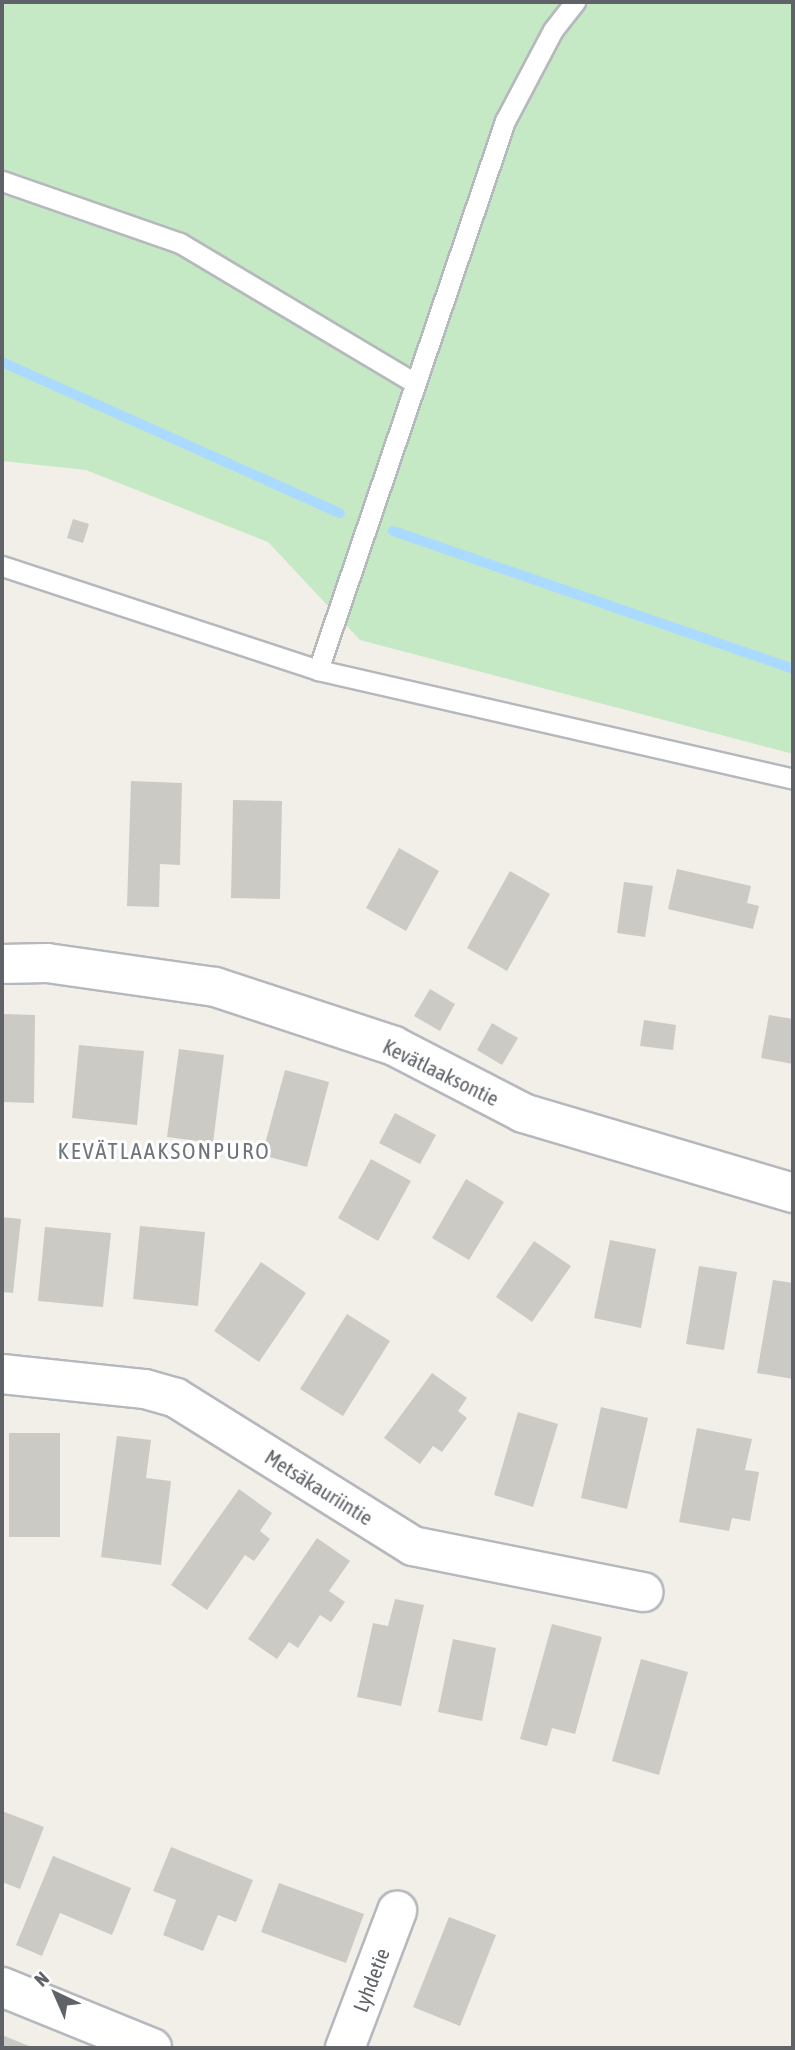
<!DOCTYPE html>
<meta charset="utf-8">
<style>
body{margin:0}
#map{position:relative;width:795px;height:2050px;overflow:hidden;background:#f1efe8;font-family:"Asap Condensed",sans-serif}
div>[style]{position:absolute}
.green>*{inset:0;background:#c5e8c5}
.stream>*{height:10px;margin:-5px;padding:0 5px;transform-origin:5px;border-radius:5px;background:#aadaff}
.building>*{inset:0;background:#cccac5}
.roads{filter:drop-shadow(2px 0 #b5b8bc) drop-shadow(-2px 0 #b5b8bc) drop-shadow(0 2px #b5b8bc) drop-shadow(0 -2px #b5b8bc)}
.service>*{height:19px;margin:-9.5px;padding:0 9.5px;transform-origin:9.5px;border-radius:9.5px;background:#fff}
.minor>*{height:38px;margin:-19px;padding:0 19px;transform-origin:19px;border-radius:19px;background:#fff}
span{translate:-50% -50%;white-space:nowrap;text-align:center;line-height:1.15;-webkit-text-stroke:6px #fff;paint-order:stroke}
.street-label{font-size:21px;color:#5f6368}
.neighbourhood-label{font-size:23px;color:#70757a;letter-spacing:2px}
.frame{position:absolute;inset:0;border:4px solid #5f6368;pointer-events:none}
.north{position:absolute;left:21px;top:1959px;width:70px;height:70px;-webkit-text-stroke:5px #fff;paint-order:stroke;rotate:316deg;font-size:19px;font-weight:700;line-height:28px;text-align:center;color:#5f6368}
.north::after{content:'';display:block;margin:auto;width:24px;height:32px;background:#5f6368;clip-path:polygon(50% 0,100% 100%,50% 72%,0 100%)}
</style>
<div id="map">
<div class="green">
<div style="clip-path:polygon(2px 2px,793px 2px,793px 754px,360px 640px,268px 542px,86px 470px,2px 461px)"></div>
</div>
<div class="stream">
<div style="left:2px;top:362px;width:370px;rotate:24.1deg"></div>
<div style="left:393px;top:531px;width:423px;rotate:19deg"></div>
</div>
<div class="building">
<div style="clip-path:polygon(73px 519px,89px 524px,83px 543px,67px 538px)"></div>
<div style="clip-path:polygon(131px 781px,182px 783px,180px 865px,160px 864px,159px 907px,127px 906px)"></div>
<div style="clip-path:polygon(233px 800px,282px 801px,280px 899px,231px 898px)"></div>
<div style="clip-path:polygon(399px 848px,439px 871px,406px 931px,366px 908px)"></div>
<div style="clip-path:polygon(677px 869px,751px 886px,747px 903px,759px 906px,753px 929px,668px 909px)"></div>
<div style="clip-path:polygon(510px 871px,550px 894px,507px 971px,467px 948px)"></div>
<div style="clip-path:polygon(624px 882px,653px 886px,645px 937px,617px 933px)"></div>
<div style="clip-path:polygon(430px 989px,455px 1004px,440px 1031px,414px 1016px)"></div>
<div style="clip-path:polygon(2px 1014px,35px 1015px,34px 1103px,2px 1102px)"></div>
<div style="clip-path:polygon(769px 1015px,793px 1019px,793px 1064px,761px 1058px)"></div>
<div style="clip-path:polygon(644px 1020px,676px 1025px,673px 1050px,640px 1046px)"></div>
<div style="clip-path:polygon(492px 1023px,518px 1038px,502px 1065px,477px 1050px)"></div>
<div style="clip-path:polygon(79px 1045px,144px 1051px,137px 1125px,72px 1118px)"></div>
<div style="clip-path:polygon(179px 1049px,224px 1055px,213px 1143px,167px 1137px)"></div>
<div style="clip-path:polygon(285px 1070px,329px 1082px,307px 1167px,262px 1155px)"></div>
<div style="clip-path:polygon(395px 1113px,436px 1135px,420px 1164px,379px 1143px)"></div>
<div style="clip-path:polygon(371px 1159px,411px 1181px,378px 1241px,338px 1218px)"></div>
<div style="clip-path:polygon(466px 1179px,504px 1202px,469px 1260px,432px 1238px)"></div>
<div style="clip-path:polygon(2px 1217px,21px 1219px,13px 1293px,2px 1292px)"></div>
<div style="clip-path:polygon(140px 1226px,205px 1232px,198px 1306px,133px 1299px)"></div>
<div style="clip-path:polygon(45px 1227px,111px 1233px,103px 1307px,38px 1301px)"></div>
<div style="clip-path:polygon(610px 1240px,656px 1249px,641px 1328px,594px 1318px)"></div>
<div style="clip-path:polygon(534px 1241px,571px 1266px,532px 1322px,496px 1297px)"></div>
<div style="clip-path:polygon(261px 1262px,306px 1293px,259px 1362px,214px 1331px)"></div>
<div style="clip-path:polygon(699px 1266px,737px 1272px,724px 1350px,686px 1344px)"></div>
<div style="clip-path:polygon(773px 1280px,793px 1283px,793px 1379px,757px 1373px)"></div>
<div style="clip-path:polygon(347px 1314px,390px 1341px,343px 1416px,300px 1389px)"></div>
<div style="clip-path:polygon(432px 1373px,467px 1398px,458px 1411px,467px 1418px,442px 1452px,433px 1446px,420px 1464px,384px 1438px)"></div>
<div style="clip-path:polygon(601px 1407px,648px 1418px,627px 1509px,581px 1498px)"></div>
<div style="clip-path:polygon(518px 1412px,558px 1424px,533px 1507px,494px 1495px)"></div>
<div style="clip-path:polygon(697px 1428px,752px 1439px,745px 1470px,759px 1472px,750px 1521px,732px 1518px,729px 1531px,679px 1522px)"></div>
<div style="clip-path:polygon(9px 1433px,60px 1433px,60px 1537px,9px 1537px)"></div>
<div style="clip-path:polygon(117px 1436px,151px 1440px,146px 1478px,171px 1481px,161px 1565px,101px 1557px)"></div>
<div style="clip-path:polygon(239px 1489px,272px 1513px,260px 1531px,270px 1539px,254px 1561px,245px 1555px,207px 1610px,171px 1585px)"></div>
<div style="clip-path:polygon(317px 1538px,350px 1561px,329px 1591px,345px 1602px,331px 1622px,320px 1615px,298px 1648px,289px 1642px,277px 1659px,248px 1639px)"></div>
<div style="clip-path:polygon(395px 1599px,424px 1605px,401px 1706px,357px 1697px,373px 1623px,388px 1626px)"></div>
<div style="clip-path:polygon(552px 1624px,602px 1637px,575px 1734px,552px 1728px,547px 1746px,520px 1739px)"></div>
<div style="clip-path:polygon(453px 1639px,496px 1648px,482px 1721px,438px 1712px)"></div>
<div style="clip-path:polygon(641px 1659px,688px 1672px,659px 1775px,612px 1761px)"></div>
<div style="clip-path:polygon(2px 1811px,44px 1827px,20px 1889px,2px 1882px)"></div>
<div style="clip-path:polygon(171px 1847px,253px 1880px,236px 1922px,218px 1915px,203px 1951px,163px 1935px,176px 1900px,153px 1891px)"></div>
<div style="clip-path:polygon(53px 1856px,131px 1888px,112px 1935px,60px 1913px,42px 1956px,16px 1945px)"></div>
<div style="clip-path:polygon(279px 1883px,364px 1914px,346px 1963px,261px 1932px)"></div>
<div style="clip-path:polygon(449px 1917px,496px 1935px,460px 2026px,413px 2007px)"></div>
<div style="clip-path:polygon(2px 2035px,34px 2048px,2px 2048px)"></div>
</div>
<div class="roads">
<div class="service">
<div style="left:2px;top:181px;width:188px;rotate:19.2deg"></div>
<div style="left:180px;top:243px;width:271px;rotate:30.8deg"></div>
<div style="left:2px;top:566px;width:333px;rotate:18.2deg"></div>
<div style="left:318px;top:670px;width:487px;rotate:12.9deg"></div>
<div style="left:318px;top:670px;width:580px;rotate:-71.19deg"></div>
<div style="left:505px;top:121px;width:103px;rotate:-62.2deg"></div>
<div style="left:553px;top:30px;width:36px;rotate:-52deg"></div>
</div>
<div class="minor">
<div style="left:2px;top:964px;width:45px;rotate:-1.3deg"></div>
<div style="left:47px;top:963px;width:170px;rotate:8.1deg"></div>
<div style="left:215px;top:987px;width:188px;rotate:18.2deg"></div>
<div style="left:394px;top:1046px;width:145px;rotate:27.4deg"></div>
<div style="left:523px;top:1113px;width:282px;rotate:16.5deg"></div>
<div style="left:2px;top:1374px;width:144px;rotate:6deg"></div>
<div style="left:145px;top:1389px;width:32px;rotate:16deg"></div>
<div style="left:176px;top:1398px;width:279px;rotate:32deg"></div>
<div style="left:413px;top:1546px;width:235px;rotate:11.3deg"></div>
<div style="left:2px;top:1987px;width:162px;rotate:22.1deg"></div>
<div style="left:345px;top:2048px;width:147px;rotate:-69.2deg"></div>
</div>
</div>
<div class="street-label">
<span style="left:441px;top:1072px;rotate:26deg">Kevätlaaksontie</span>
<span style="left:319px;top:1487px;rotate:32deg">Metsäkauriintie</span>
<span style="left:371px;top:1980px;rotate:-69deg">Lyhdetie</span>
</div>
<div class="neighbourhood-label">
<span style="left:164px;top:1151px">KEVÄTLAAKSONPURO</span>
</div>
<div class="frame"></div>
<div class="north">N</div>
</div>
